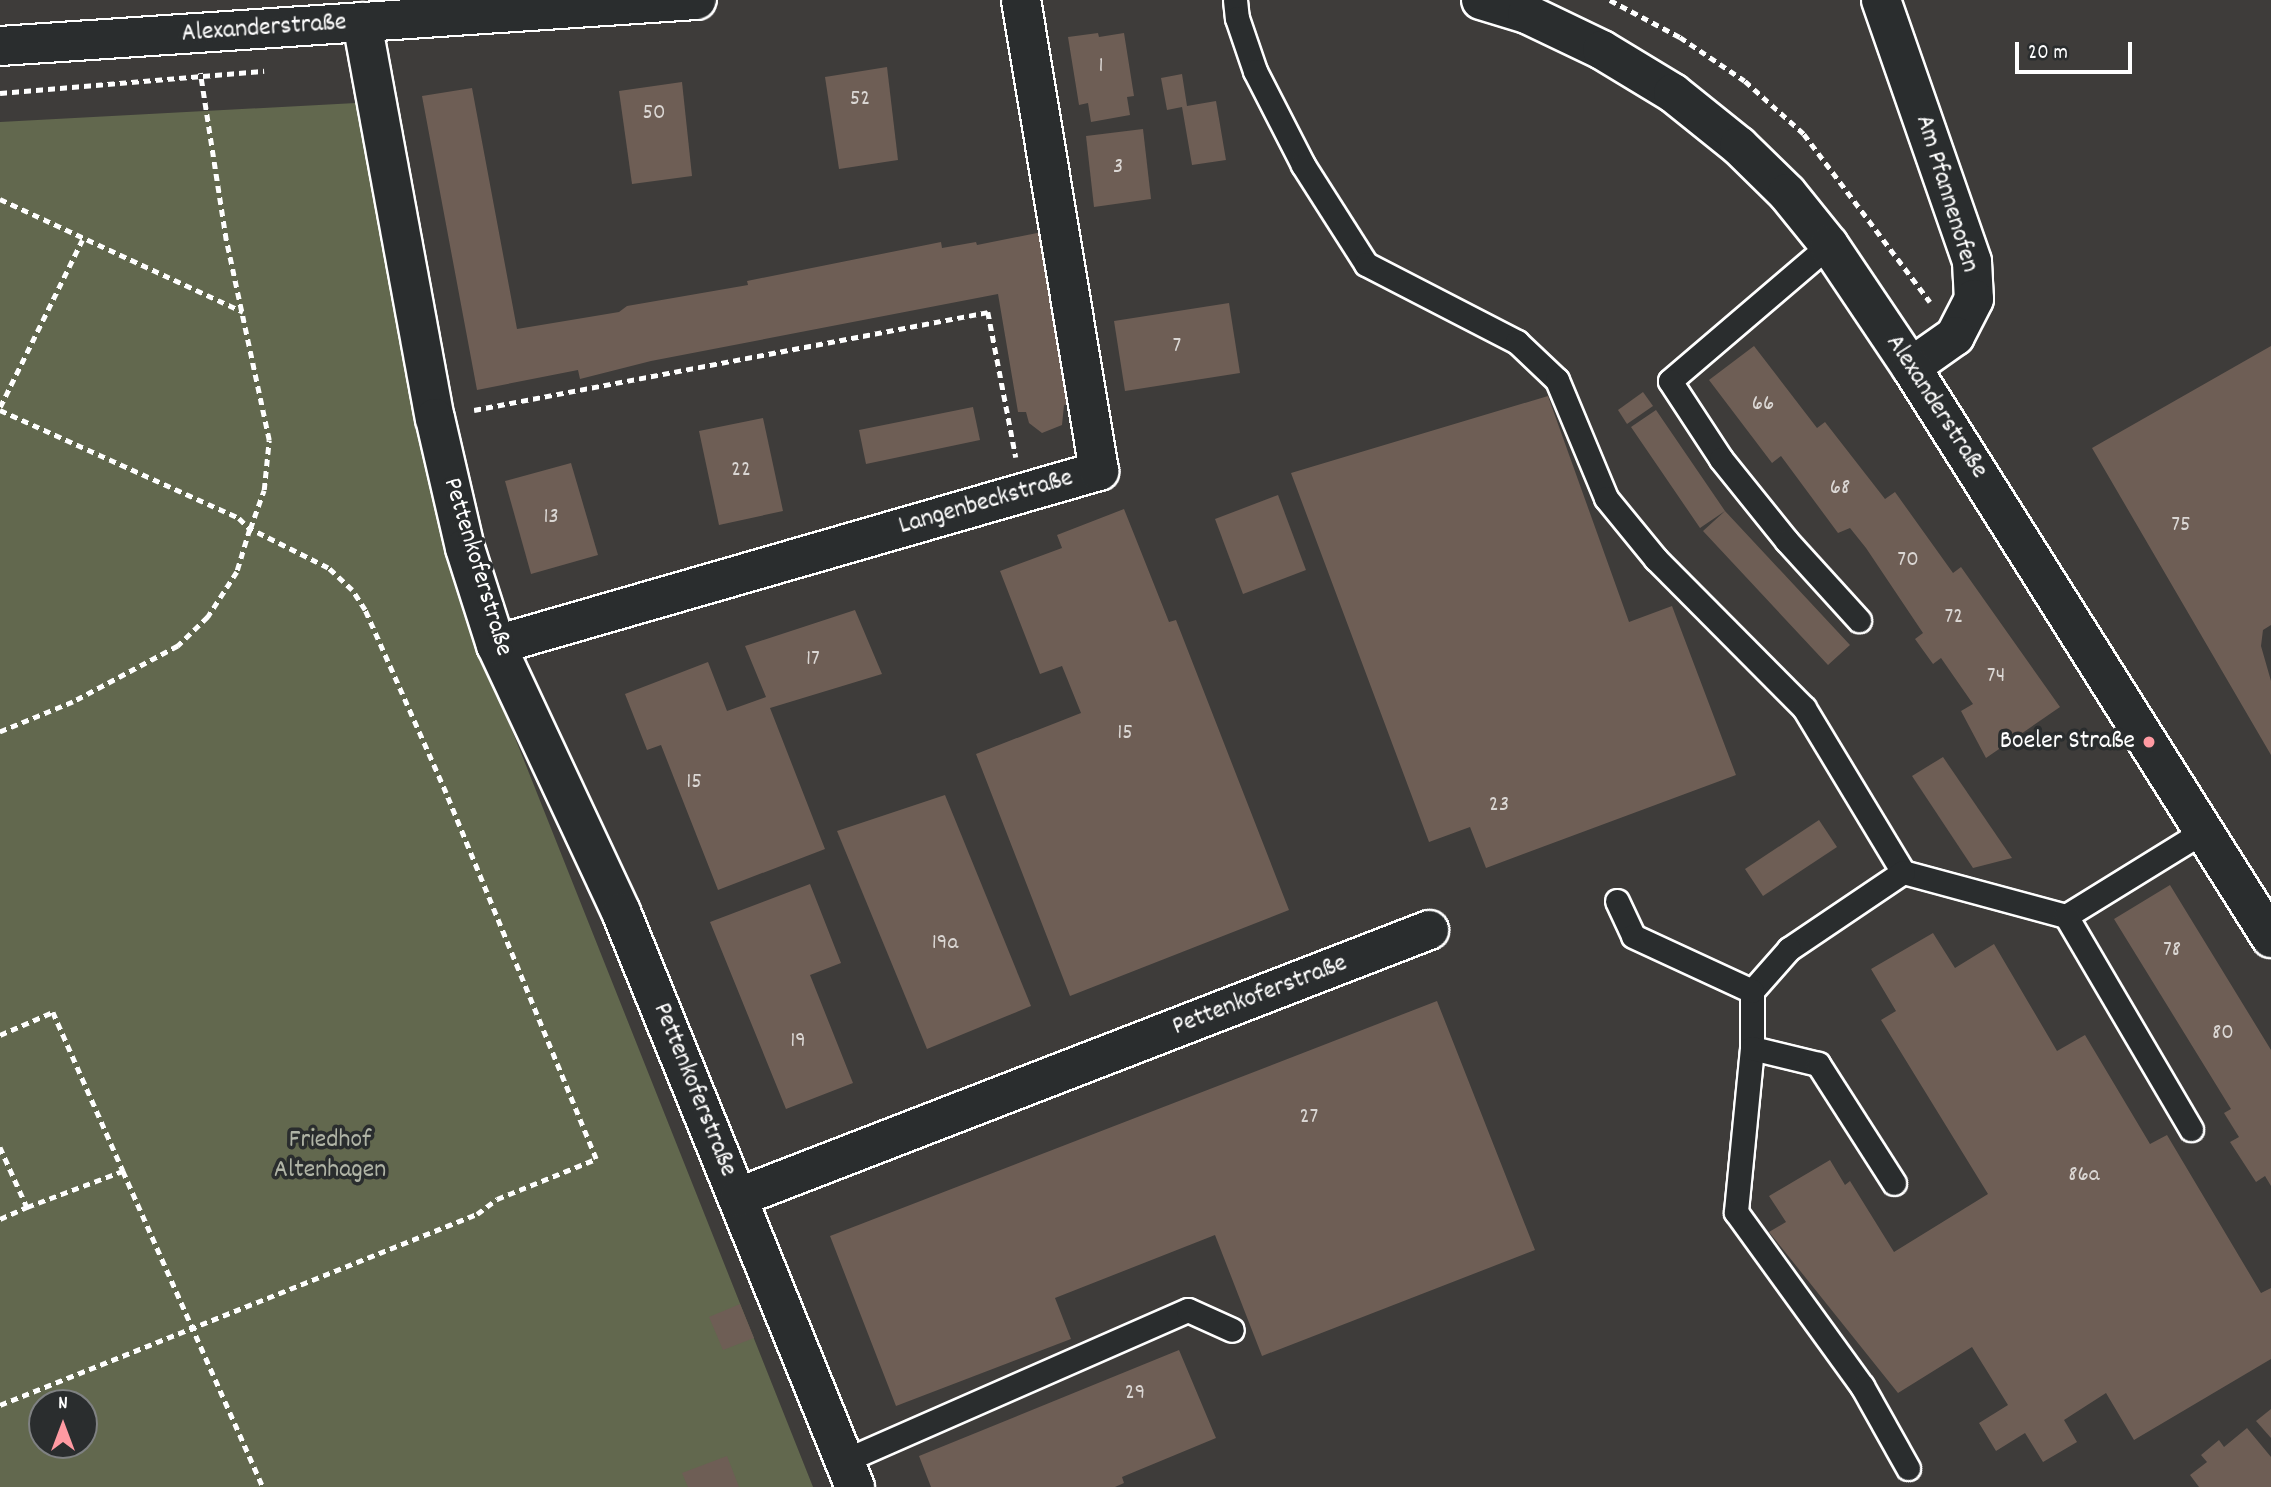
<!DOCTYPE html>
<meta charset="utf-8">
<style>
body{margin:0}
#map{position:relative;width:2271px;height:1487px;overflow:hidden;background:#3e3c3a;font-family:Dekko,sans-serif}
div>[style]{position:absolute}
.green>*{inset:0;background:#62684e}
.building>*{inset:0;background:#6e5e55}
.path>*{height:4.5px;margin-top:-2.25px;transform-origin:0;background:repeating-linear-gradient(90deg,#fff 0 7px,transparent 0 12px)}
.roads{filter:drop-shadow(2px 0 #fff) drop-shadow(-2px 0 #fff) drop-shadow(0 2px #fff) drop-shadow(0 -2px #fff)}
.service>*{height:23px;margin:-11.5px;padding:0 11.5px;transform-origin:11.5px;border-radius:11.5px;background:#2a2d2e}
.minor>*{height:38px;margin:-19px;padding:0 19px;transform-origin:19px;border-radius:19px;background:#2a2d2e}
.secondary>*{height:38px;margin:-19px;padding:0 19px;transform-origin:19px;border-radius:19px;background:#2a2d2e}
.dots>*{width:19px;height:19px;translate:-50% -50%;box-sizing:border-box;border:4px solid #2a2d2e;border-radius:50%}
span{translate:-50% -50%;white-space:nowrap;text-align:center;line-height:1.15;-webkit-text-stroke:7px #2a2d2e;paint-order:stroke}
.number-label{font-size:23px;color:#dbd7d4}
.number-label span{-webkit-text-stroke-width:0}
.street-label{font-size:26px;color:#fff}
.poi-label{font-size:26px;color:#fff}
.right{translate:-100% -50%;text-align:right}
.park-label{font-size:26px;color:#b0b4a6}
.north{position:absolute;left:28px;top:1389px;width:70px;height:70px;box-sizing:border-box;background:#2a2d2e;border:2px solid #7f8182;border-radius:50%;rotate:0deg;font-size:19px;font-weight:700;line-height:28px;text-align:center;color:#fff}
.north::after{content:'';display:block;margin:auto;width:24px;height:32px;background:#ff9aa2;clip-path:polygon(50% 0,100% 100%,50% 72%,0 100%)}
.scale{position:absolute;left:2015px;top:42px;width:117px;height:32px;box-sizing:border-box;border:4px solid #fff;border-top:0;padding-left:9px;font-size:21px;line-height:24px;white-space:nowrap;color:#fff;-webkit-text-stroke:5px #2a2d2e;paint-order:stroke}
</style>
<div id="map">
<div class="green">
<div style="clip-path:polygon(evenodd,356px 103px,446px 553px,498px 695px,813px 1487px,0 1487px,0 122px,356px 103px,42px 1403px,84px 1403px,84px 1445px,42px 1445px,42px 1403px)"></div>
</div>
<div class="building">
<div style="clip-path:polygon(1098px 33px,1099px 37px,1124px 33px,1134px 96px,1127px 97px,1130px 115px,1091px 122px,1088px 103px,1079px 105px,1068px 37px)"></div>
<div style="clip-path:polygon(887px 67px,898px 160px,839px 169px,825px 77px)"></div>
<div style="clip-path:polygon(1182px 74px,1187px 106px,1216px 101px,1226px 160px,1192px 165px,1182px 107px,1167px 110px,1161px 78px)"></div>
<div style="clip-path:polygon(682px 82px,692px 176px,632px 184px,619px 91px)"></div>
<div style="clip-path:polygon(472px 88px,517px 329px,619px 312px,627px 306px,748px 285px,747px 281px,941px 242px,942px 248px,976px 242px,977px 245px,1042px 232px,1070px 404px,1064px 405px,1062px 425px,1042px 433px,1029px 423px,1026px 412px,1018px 412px,998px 294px,651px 361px,580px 379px,578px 370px,477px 390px,422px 96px)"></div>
<div style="clip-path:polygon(1143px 129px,1151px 199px,1094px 207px,1086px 136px)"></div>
<div style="clip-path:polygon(1229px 303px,1240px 373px,1125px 391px,1114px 321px)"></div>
<div style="clip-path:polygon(1754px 346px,1817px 428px,1825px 422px,1885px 499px,1895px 492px,1953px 573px,1961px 567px,2060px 707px,1986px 758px,1961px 711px,1973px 704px,1941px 658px,1933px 664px,1915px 639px,1923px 633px,1866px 548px,1850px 528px,1838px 533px,1781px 456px,1772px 463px,1709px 380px)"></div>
<div style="clip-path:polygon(2271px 346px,2271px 625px,2263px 630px,2261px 646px,2271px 681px,2271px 755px,2092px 448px)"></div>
<div style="clip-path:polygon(1643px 392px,1653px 406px,1627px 424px,1618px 410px)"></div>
<div style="clip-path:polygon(1548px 396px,1629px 622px,1672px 606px,1736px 775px,1486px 868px,1470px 827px,1429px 842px,1291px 473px)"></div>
<div style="clip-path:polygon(973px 407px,980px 440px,866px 464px,859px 430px)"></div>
<div style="clip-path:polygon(1656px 410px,1725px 511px,1850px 645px,1828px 665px,1703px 531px,1725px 511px,1700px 528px,1631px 427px)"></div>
<div style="clip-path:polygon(763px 418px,783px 511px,719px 525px,699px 431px)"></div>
<div style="clip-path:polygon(571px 463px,598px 555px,531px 574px,505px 481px)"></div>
<div style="clip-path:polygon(1278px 495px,1306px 570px,1243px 594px,1215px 519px)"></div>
<div style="clip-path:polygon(1124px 509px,1169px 622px,1176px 620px,1289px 910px,1070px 996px,976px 754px,1081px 713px,1062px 666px,1040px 674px,1000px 571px,1062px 548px,1057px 535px)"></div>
<div style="clip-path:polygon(855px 610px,882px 674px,770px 708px,825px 849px,718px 890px,661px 745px,647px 750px,625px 694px,708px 662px,727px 711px,766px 697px,745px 646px)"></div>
<div style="clip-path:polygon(1943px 757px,2012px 858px,1973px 868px,1912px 776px)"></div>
<div style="clip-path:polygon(945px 795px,1031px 1006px,927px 1049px,837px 831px)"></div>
<div style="clip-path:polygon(1819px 820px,1837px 847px,1763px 896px,1745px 869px)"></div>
<div style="clip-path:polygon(810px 884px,841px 963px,810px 975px,853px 1083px,786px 1109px,710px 922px)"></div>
<div style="clip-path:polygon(2170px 885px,2271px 1050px,2271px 1186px,2265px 1176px,2256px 1182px,2230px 1142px,2239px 1137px,2224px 1113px,2231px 1109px,2114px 919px)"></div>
<div style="clip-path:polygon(1933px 933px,1955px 968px,1994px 944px,2057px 1051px,2085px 1035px,2150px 1144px,2167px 1135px,2261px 1293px,2271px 1288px,2271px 1359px,2134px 1440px,2106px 1393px,2064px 1420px,2077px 1442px,2043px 1462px,2025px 1433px,1996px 1451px,1979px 1423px,2008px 1405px,1972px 1347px,1898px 1393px,1769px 1232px,1786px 1222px,1769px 1196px,1830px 1160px,1845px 1185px,1850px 1181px,1894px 1252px,1988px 1194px,1881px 1020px,1896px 1011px,1871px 969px)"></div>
<div style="clip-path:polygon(1437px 1001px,1535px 1250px,1262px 1356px,1215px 1235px,1055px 1298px,1071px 1339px,896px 1406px,830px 1236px)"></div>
<div style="clip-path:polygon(740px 1304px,754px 1338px,723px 1350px,709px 1317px)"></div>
<div style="clip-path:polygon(1179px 1350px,1216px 1438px,1122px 1477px,1124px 1483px,1115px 1487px,931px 1487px,919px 1456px)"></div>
<div style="clip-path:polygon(2271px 1409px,2271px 1438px,2256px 1421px)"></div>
<div style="clip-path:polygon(2247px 1428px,2271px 1457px,2271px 1487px,2199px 1487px,2190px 1475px,2207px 1462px,2201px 1455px,2219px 1440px,2224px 1447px)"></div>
<div style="clip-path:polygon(727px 1456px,739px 1487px,688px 1487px,682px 1473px)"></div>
</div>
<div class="path">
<div style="left:1610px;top:0;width:79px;rotate:27.9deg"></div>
<div style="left:1680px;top:37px;width:78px;rotate:34.1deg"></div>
<div style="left:1745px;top:81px;width:79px;rotate:41.9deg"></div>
<div style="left:1804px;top:134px;width:210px;rotate:53.1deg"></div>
<div style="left:0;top:93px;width:265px;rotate:-4.8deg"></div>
<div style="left:0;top:199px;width:268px;rotate:24.9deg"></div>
<div style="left:0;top:407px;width:186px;rotate:-63.8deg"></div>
<div style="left:0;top:410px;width:262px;rotate:24.3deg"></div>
<div style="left:239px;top:518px;width:16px;rotate:45deg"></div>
<div style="left:250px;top:529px;width:45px;rotate:106.8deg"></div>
<div style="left:237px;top:572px;width:54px;rotate:122.8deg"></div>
<div style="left:208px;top:617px;width:42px;rotate:136deg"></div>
<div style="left:178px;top:646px;width:119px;rotate:151.9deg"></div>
<div style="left:73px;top:702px;width:79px;rotate:157.7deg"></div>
<div style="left:474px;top:410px;width:523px;rotate:-10.79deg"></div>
<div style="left:988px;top:312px;width:148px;rotate:79.1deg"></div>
<div style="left:0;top:1035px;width:58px;rotate:-23.5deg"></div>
<div style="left:53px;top:1012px;width:174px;rotate:66.2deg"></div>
<div style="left:0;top:1147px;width:66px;rotate:65.8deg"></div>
<div style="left:27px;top:1207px;width:103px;rotate:-20.6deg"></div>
<div style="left:123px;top:1171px;width:346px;rotate:66.1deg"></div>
<div style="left:0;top:1219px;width:30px;rotate:-24deg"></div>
<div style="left:0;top:1405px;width:514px;rotate:-21.82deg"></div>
<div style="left:477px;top:1214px;width:25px;rotate:-37deg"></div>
<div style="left:497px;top:1199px;width:107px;rotate:-22deg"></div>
<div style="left:596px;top:1159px;width:396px;rotate:-112.3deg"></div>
<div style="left:446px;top:793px;width:200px;rotate:-113.9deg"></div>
<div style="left:365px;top:610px;width:24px;rotate:-123deg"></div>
<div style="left:352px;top:590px;width:33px;rotate:-137deg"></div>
<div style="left:328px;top:568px;width:87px;rotate:-153.4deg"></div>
<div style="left:250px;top:529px;width:41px;rotate:-70.3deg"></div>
<div style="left:264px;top:490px;width:50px;rotate:-84.3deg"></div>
<div style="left:269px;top:440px;width:205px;rotate:-102.1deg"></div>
<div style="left:226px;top:240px;width:169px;rotate:-98.8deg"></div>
</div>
<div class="roads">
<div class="service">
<div style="left:1235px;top:0;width:18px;rotate:84deg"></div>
<div style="left:1237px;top:18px;width:56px;rotate:71.2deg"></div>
<div style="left:1255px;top:71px;width:106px;rotate:62.9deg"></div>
<div style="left:1303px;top:165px;width:117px;rotate:57.5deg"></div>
<div style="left:1366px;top:264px;width:170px;rotate:27.3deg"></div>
<div style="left:1517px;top:342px;width:55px;rotate:43.5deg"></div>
<div style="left:1557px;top:380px;width:128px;rotate:67.4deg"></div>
<div style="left:1606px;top:498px;width:79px;rotate:50.7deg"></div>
<div style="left:1656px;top:559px;width:210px;rotate:45.2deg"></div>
<div style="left:1804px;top:708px;width:192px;rotate:58.9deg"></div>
<div style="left:1903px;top:872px;width:169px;rotate:15.1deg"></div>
<div style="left:2066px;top:916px;width:163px;rotate:-31.7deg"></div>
<div style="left:1829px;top:245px;width:209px;rotate:139.5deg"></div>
<div style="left:1670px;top:381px;width:93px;rotate:56.8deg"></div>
<div style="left:1721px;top:459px;width:105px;rotate:51.2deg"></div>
<div style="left:1787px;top:541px;width:107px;rotate:47.7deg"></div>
<div style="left:1903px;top:872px;width:138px;rotate:146deg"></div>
<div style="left:1789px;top:949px;width:56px;rotate:131.4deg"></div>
<div style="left:1752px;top:991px;width:57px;rotate:90deg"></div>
<div style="left:1752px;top:1048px;width:165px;rotate:95.6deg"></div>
<div style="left:1736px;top:1212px;width:215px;rotate:54.1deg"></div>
<div style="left:1862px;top:1386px;width:94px;rotate:60.7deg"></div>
<div style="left:1617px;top:901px;width:38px;rotate:65deg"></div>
<div style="left:1633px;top:936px;width:131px;rotate:24.8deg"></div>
<div style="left:2066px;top:916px;width:247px;rotate:59.6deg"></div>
<div style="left:1752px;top:1048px;width:68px;rotate:13.6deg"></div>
<div style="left:1818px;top:1064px;width:141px;rotate:57.4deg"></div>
<div style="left:846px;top:1460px;width:373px;rotate:-23.7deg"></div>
<div style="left:1188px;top:1310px;width:48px;rotate:24.4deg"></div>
</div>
<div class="minor">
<div style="left:1881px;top:0;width:277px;rotate:70.8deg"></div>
<div style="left:1972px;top:262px;width:37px;rotate:87deg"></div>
<div style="left:1974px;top:299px;width:42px;rotate:117.2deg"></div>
<div style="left:1955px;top:336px;width:54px;rotate:144.8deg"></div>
<div style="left:362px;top:22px;width:403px;rotate:79.6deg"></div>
<div style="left:435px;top:418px;width:133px;rotate:77deg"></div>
<div style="left:465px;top:548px;width:102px;rotate:72.3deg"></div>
<div style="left:496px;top:645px;width:295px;rotate:64.9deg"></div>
<div style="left:621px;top:912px;width:621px;rotate:67.86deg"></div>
<div style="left:496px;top:645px;width:628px;rotate:-16.1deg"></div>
<div style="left:1099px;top:471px;width:477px;rotate:-99.4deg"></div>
<div style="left:739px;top:1197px;width:740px;rotate:-21.15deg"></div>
</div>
<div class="secondary">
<div style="left:1481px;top:0;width:48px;rotate:16.9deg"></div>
<div style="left:1527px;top:14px;width:83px;rotate:25.6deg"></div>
<div style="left:1602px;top:50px;width:83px;rotate:31.2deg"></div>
<div style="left:1673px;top:93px;width:85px;rotate:38.8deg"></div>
<div style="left:1739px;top:146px;width:67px;rotate:44.4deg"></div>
<div style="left:1787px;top:193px;width:67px;rotate:51.1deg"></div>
<div style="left:1829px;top:245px;width:147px;rotate:56.1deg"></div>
<div style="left:1911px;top:367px;width:675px;rotate:57.77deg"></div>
<div style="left:0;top:46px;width:698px;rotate:-3.78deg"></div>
</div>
</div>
<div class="dots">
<div style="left:2149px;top:742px;background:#ff9aa2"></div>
</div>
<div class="number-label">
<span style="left:1101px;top:67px">1</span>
<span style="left:860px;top:100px">52</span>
<span style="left:654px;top:114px">50</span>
<span style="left:1118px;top:168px">3</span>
<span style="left:1177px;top:347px">7</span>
<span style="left:1763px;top:405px">66</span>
<span style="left:741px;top:471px">22</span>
<span style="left:1840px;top:489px">68</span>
<span style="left:551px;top:518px">13</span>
<span style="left:2181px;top:526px">75</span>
<span style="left:1908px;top:561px">70</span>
<span style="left:1954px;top:618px">72</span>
<span style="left:813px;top:660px">17</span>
<span style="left:1996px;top:677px">74</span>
<span style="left:1125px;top:734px">15</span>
<span style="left:694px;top:783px">15</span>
<span style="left:1499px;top:806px">23</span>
<span style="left:945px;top:944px">19a</span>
<span style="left:2172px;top:951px">78</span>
<span style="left:2223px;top:1034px">80</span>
<span style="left:798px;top:1042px">19</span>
<span style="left:1309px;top:1118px">27</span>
<span style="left:2084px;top:1176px">86a</span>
<span style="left:1135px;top:1394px">29</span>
</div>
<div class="street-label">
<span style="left:264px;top:29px;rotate:-4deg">Alexanderstraße</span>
<span style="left:1946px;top:194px;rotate:73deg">Am Pfannenofen</span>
<span style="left:1936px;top:407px;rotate:57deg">Alexanderstraße</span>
<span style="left:986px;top:503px;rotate:-16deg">Langenbeckstraße</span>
<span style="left:477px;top:567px;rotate:73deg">Pettenkoferstraße</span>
<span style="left:1260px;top:996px;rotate:-21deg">Pettenkoferstraße</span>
<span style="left:694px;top:1090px;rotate:68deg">Pettenkoferstraße</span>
</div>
<div class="poi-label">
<span class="right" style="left:2135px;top:742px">Boeler Straße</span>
</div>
<div class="park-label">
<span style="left:330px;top:1156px">Friedhof<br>Altenhagen</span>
</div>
<div class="north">N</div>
<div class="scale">20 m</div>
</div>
